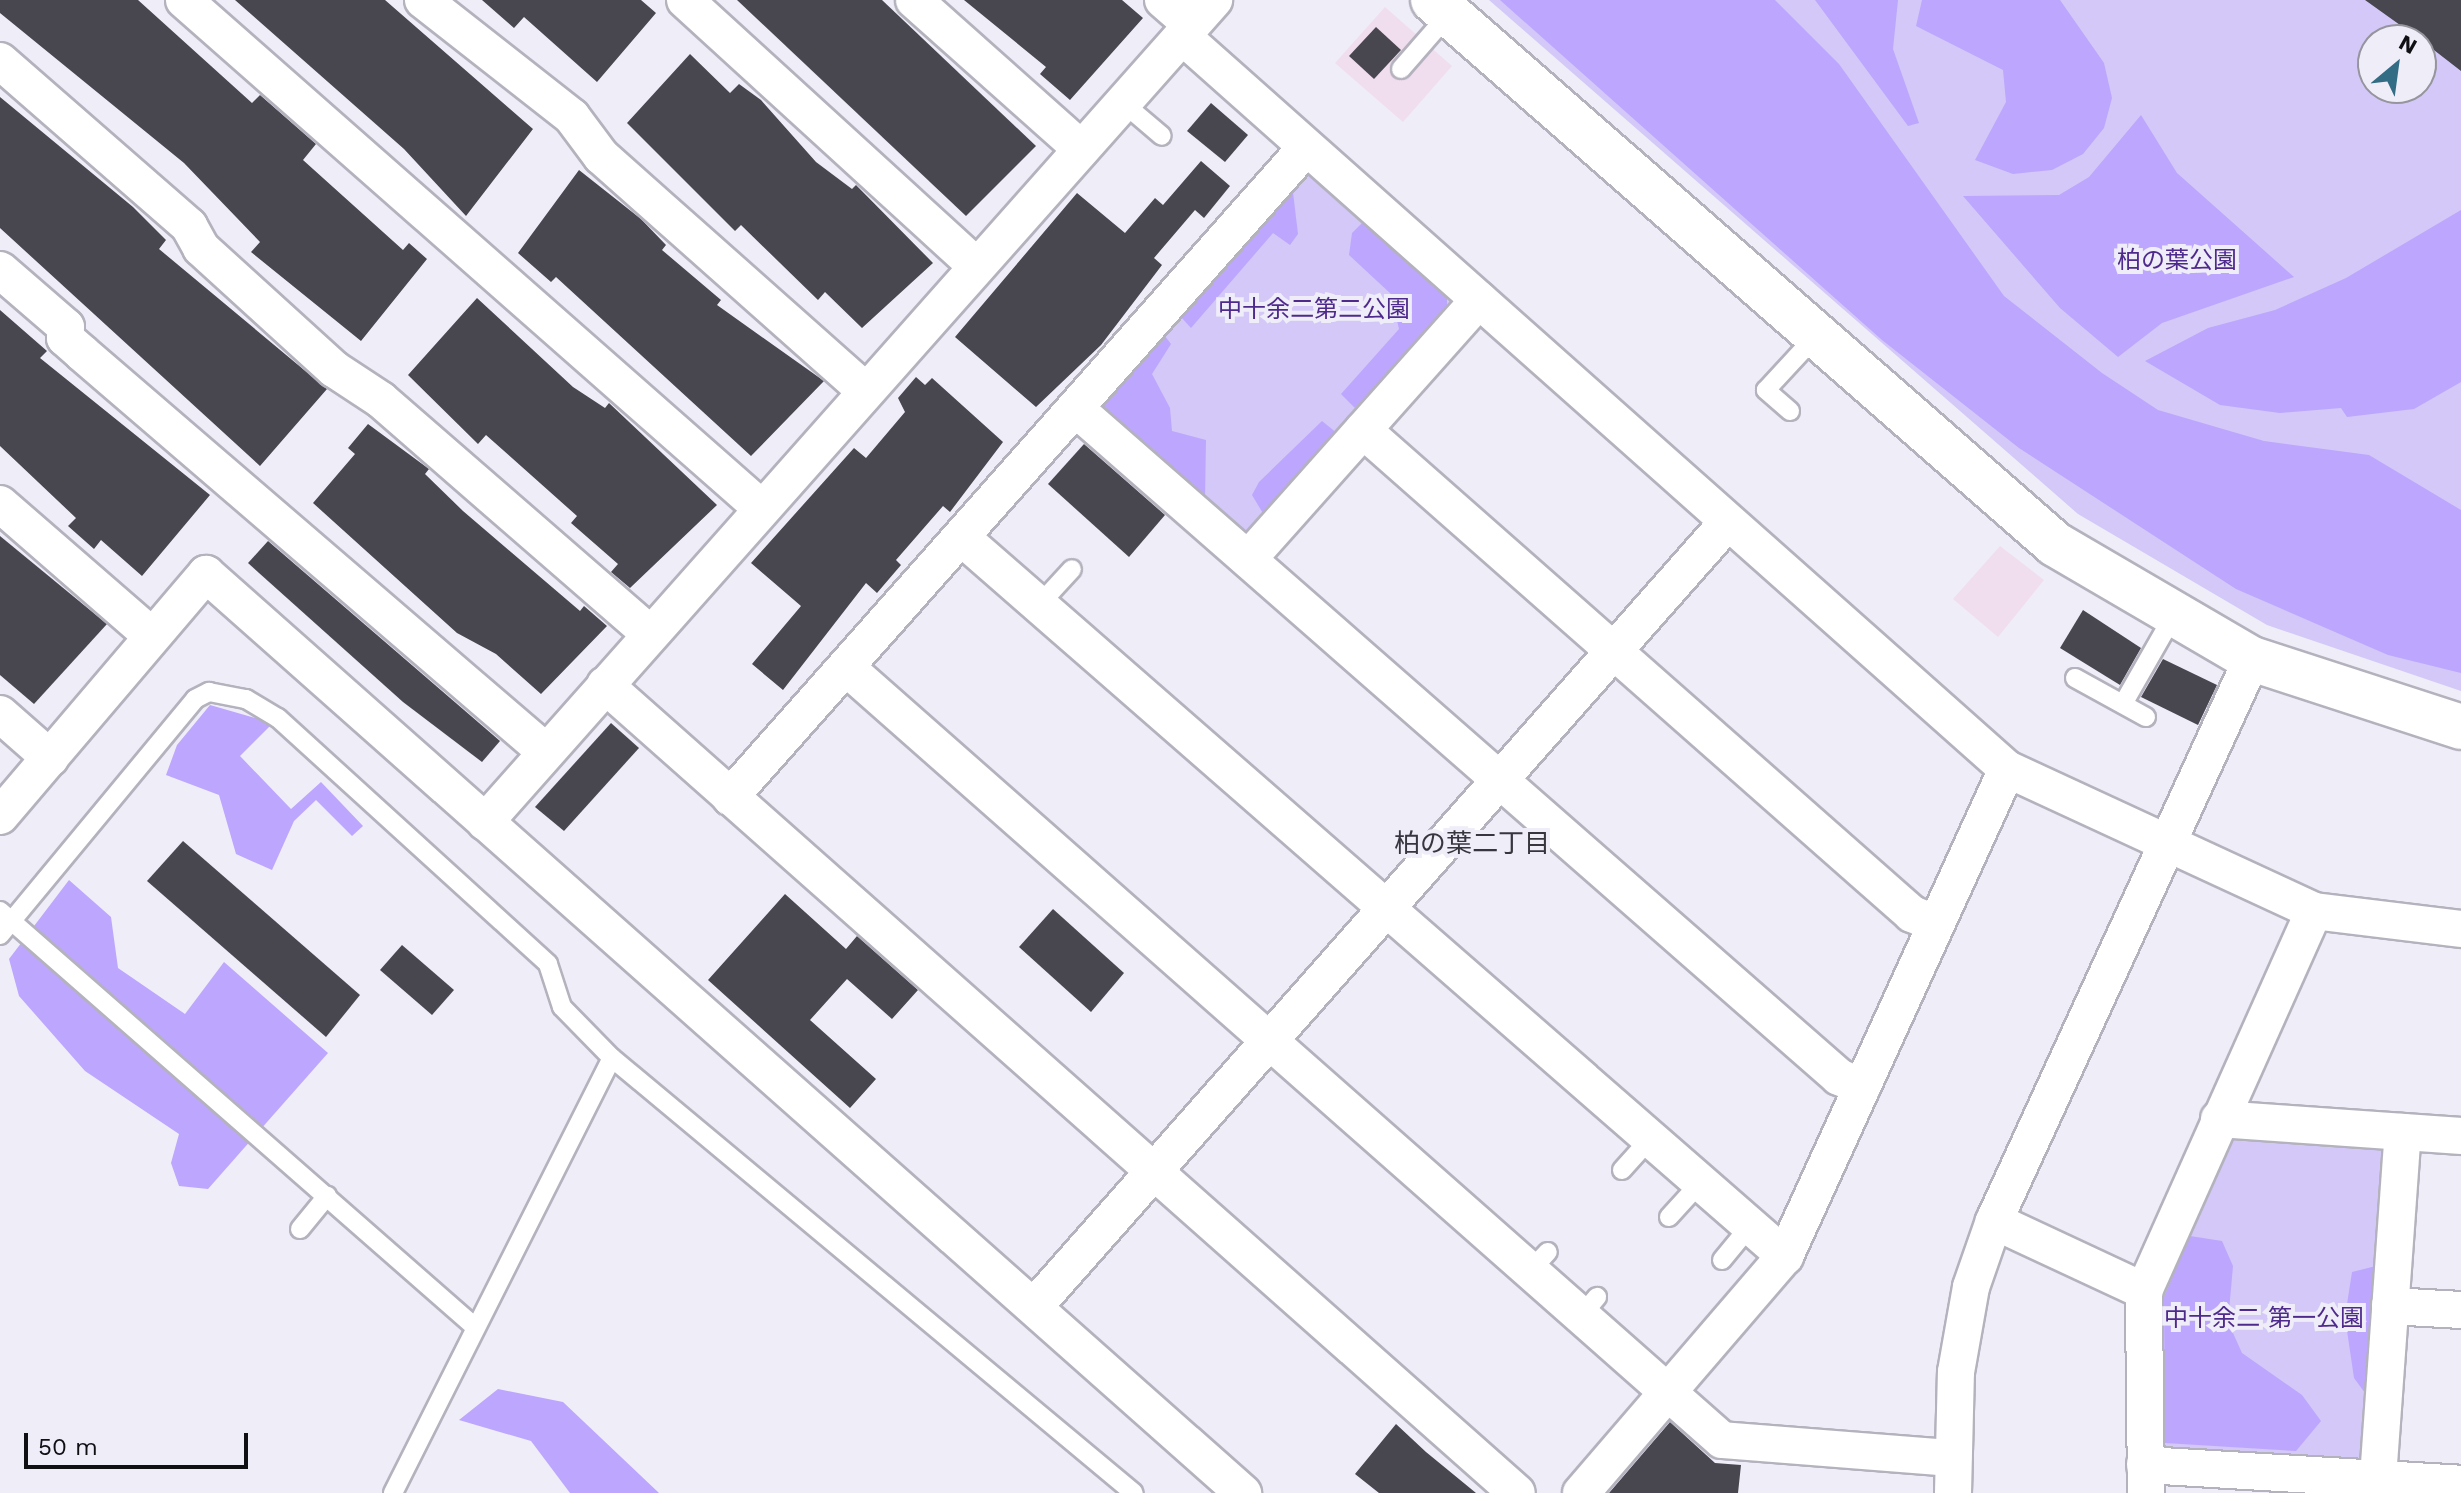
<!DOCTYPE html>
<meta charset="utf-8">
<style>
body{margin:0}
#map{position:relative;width:2461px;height:1493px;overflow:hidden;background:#efedf8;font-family:"Work Sans","Noto Sans JP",sans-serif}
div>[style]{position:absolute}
.commercial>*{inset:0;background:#f0deef}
.green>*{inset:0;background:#d3c8f8}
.forest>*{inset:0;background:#bda6fd}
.building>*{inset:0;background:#48464f}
.roads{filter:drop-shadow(2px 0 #b4b2bd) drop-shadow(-2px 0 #b4b2bd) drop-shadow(0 2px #b4b2bd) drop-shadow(0 -2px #b4b2bd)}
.lane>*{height:18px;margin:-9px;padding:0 9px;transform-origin:9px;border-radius:9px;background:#fff}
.street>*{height:36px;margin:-18px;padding:0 18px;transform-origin:18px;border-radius:18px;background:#fff}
.secondary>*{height:44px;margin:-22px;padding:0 22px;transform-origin:22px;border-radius:22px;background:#fff}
span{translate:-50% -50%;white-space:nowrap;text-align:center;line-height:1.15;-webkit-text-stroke:8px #efedf8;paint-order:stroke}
.park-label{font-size:24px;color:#4e2a8c}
.neighbourhood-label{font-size:26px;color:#37353e}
.north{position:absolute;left:2357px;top:24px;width:80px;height:80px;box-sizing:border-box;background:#efedf8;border:2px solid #96949c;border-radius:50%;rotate:29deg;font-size:22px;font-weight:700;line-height:32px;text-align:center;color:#100f13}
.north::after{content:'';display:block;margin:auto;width:28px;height:36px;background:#336d85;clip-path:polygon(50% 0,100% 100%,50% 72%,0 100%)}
.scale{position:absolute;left:24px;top:1433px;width:224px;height:36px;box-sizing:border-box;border:4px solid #100f13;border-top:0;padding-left:10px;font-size:24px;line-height:28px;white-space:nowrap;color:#100f13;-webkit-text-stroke:6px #efedf8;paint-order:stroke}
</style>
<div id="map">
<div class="commercial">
<div style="clip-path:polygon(1385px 7px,1452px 66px,1403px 122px,1335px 63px)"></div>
<div style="clip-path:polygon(2000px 546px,2044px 580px,1998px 637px,1953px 599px)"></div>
</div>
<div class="green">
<div style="clip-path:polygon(evenodd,1489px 0,2461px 0,2461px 691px,2267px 625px,2078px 514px,1489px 0,2373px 40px,2421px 40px,2421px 88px,2373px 88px,2373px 40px)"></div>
<div style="clip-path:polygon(1298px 172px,1313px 172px,1452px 293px,1454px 309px,1256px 530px,1242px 534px,1101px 409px,1101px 396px)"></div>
<div style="clip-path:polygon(2235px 1130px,2378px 1141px,2388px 1153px,2367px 1455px,2359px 1463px,2164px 1450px,2155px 1440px,2157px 1284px)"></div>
</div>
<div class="forest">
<div style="clip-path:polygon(1500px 0,1775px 0,1839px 64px,2004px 296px,2102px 373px,2158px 410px,2264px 441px,2369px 455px,2461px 510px,2461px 673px,2388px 655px,2236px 589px,2019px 448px,1882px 340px)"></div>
<div style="clip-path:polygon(1815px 0,1898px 0,1893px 49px,1919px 123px,1908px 126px)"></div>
<div style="clip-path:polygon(1922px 0,2060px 0,2104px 63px,2112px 98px,2104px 128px,2083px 154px,2052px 170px,2013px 174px,1975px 160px,2006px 102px,2003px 70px,1916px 26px)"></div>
<div style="clip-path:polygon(2141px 115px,2177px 173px,2294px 277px,2162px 323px,2118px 357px,2060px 308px,1963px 196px,2059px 195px,2089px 177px)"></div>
<div style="clip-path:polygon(1292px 184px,1298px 234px,1290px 245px,1273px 233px,1191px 328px,1180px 316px)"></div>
<div style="clip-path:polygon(2461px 210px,2461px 382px,2414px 409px,2347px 417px,2341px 408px,2280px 413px,2220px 405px,2145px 361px,2208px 328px,2275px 310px,2346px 278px)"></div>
<div style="clip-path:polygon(1364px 221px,1447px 295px,1447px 309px,1355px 408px,1341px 394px,1399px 329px,1391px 294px,1349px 255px,1352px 233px)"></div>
<div style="clip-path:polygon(1158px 327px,1171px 344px,1152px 374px,1170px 408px,1172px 431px,1206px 440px,1205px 498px,1101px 405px)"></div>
<div style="clip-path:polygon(1322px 421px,1338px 434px,1264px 515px,1252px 495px,1259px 482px)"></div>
<div style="clip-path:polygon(210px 705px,273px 723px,240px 756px,291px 809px,321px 782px,363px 826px,352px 836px,316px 800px,294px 821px,272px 870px,236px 854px,219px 795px,166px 775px,177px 745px)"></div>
<div style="clip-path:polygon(69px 880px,111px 917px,118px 968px,185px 1014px,224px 962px,328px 1053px,208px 1189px,179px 1186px,171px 1163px,179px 1134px,85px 1071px,19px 996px,9px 959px)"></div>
<div style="clip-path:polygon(2190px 1236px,2222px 1241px,2233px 1266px,2228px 1322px,2242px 1353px,2302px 1395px,2321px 1421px,2296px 1451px,2165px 1443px,2164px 1297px)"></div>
<div style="clip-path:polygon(2376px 1266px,2371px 1384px,2365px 1393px,2354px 1378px,2345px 1317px,2352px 1272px)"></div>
<div style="clip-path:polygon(498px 1389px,563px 1402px,659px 1493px,570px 1493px,531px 1441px,459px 1420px)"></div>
</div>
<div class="building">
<div style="clip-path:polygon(0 0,138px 0,252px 103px,260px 95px,316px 144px,303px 160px,403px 250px,409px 243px,427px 259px,361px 341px,251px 252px,260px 242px,184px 163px,0 13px)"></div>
<div style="clip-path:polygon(235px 0,385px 0,533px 129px,466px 216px,404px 149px)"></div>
<div style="clip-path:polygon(482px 0,641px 0,656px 13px,597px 82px,524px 17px,514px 28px)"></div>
<div style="clip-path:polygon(737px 0,882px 0,1036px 146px,966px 216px)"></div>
<div style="clip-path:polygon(964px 0,1122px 0,1143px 18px,1070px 100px,1040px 74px,1046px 67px)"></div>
<div style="clip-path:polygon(2365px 0,2461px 0,2461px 71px,2421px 40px)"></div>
<div style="clip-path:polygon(1376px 27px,1401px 50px,1374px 79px,1349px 56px)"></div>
<div style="clip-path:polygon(690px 54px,730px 93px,739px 84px,761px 100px,816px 162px,852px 189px,856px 185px,933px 263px,862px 328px,825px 292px,818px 300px,741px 225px,735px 231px,627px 123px)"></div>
<div style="clip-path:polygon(0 97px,133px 207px,166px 240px,159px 249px,327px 389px,260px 466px,0 228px)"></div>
<div style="clip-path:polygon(1211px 103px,1248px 135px,1225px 162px,1187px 131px)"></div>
<div style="clip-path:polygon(1201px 161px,1230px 186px,1204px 218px,1195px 210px,1154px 258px,1162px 265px,1101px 345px,1036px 407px,955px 337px,1077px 193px,1125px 233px,1155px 198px,1163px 205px)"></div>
<div style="clip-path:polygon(579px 170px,641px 219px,666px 245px,662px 250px,721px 300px,717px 305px,824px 381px,751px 456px,556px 277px,551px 282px,518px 253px)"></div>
<div style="clip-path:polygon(477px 298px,573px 387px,605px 408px,609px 403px,717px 505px,630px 588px,611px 572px,618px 564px,571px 523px,577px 516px,486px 435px,478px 444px,408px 375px)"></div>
<div style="clip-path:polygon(0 310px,47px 351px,40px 358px,210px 495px,142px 576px,101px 540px,94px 549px,68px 526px,76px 518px,0 446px)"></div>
<div style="clip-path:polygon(916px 377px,925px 385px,932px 378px,1003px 442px,950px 512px,943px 506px,896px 560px,901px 565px,877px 593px,866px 583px,783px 690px,752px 664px,801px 606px,751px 563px,854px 448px,866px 458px,905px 412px,898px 398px)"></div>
<div style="clip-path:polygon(368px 424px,429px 469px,425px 474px,463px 511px,580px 611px,584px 606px,607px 626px,541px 694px,496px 654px,457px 633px,313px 503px,355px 454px,348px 448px)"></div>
<div style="clip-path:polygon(1084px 444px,1165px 515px,1129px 557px,1048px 484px)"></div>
<div style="clip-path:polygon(0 536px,107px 624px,34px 704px,0 675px)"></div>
<div style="clip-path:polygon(268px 541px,500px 741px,482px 762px,403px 702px,248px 563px)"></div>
<div style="clip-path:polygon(2083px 610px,2141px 648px,2120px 685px,2060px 648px)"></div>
<div style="clip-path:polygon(2163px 659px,2217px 685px,2198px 725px,2141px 697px)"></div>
<div style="clip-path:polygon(611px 723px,639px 748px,564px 831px,535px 807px)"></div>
<div style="clip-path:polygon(183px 841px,360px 995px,326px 1037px,147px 881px)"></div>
<div style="clip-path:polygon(785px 894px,846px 949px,857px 936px,918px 990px,892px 1019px,847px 979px,810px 1020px,876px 1079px,850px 1108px,708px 980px)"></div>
<div style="clip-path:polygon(1053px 909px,1124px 973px,1091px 1012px,1019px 947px)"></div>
<div style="clip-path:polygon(402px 945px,454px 990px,432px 1015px,380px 970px)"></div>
<div style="clip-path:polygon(1670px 1422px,1715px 1463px,1741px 1465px,1738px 1493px,1609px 1493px)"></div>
<div style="clip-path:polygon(1396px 1424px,1426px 1452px,1476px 1493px,1379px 1493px,1355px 1474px)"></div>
</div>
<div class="roads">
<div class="lane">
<div style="left:1401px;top:69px;width:73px;rotate:-48.9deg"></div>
<div style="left:1122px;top:102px;width:52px;rotate:40.4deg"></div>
<div style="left:1790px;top:411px;width:32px;rotate:-139deg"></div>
<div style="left:1766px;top:390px;width:74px;rotate:-47.2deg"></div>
<div style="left:1038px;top:606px;width:50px;rotate:-47.4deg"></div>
<div style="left:2075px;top:678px;width:81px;rotate:28.8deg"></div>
<div style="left:2123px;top:704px;width:99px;rotate:-60.3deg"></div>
<div style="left:0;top:911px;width:631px;rotate:41.21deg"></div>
<div style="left:0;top:935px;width:306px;rotate:-50.4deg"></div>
<div style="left:195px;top:699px;width:16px;rotate:-27deg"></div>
<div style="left:209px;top:692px;width:38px;rotate:11deg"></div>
<div style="left:246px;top:699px;width:37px;rotate:31deg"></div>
<div style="left:278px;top:718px;width:365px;rotate:42.3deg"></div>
<div style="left:548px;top:964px;width:45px;rotate:72deg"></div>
<div style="left:562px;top:1007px;width:71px;rotate:45.6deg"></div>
<div style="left:612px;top:1058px;width:679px;rotate:39.81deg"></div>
<div style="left:1622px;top:1170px;width:42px;rotate:-47.9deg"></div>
<div style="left:1669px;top:1217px;width:46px;rotate:-47.6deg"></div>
<div style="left:300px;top:1229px;width:43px;rotate:-50.7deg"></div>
<div style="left:1722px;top:1260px;width:44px;rotate:-50.5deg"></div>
<div style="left:1530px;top:1271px;width:26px;rotate:-47deg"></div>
<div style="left:1581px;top:1316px;width:25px;rotate:-50deg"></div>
<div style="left:393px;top:1493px;width:487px;rotate:-63.3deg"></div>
</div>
<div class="street">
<div style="left:184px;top:0;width:767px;rotate:41.35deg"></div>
<div style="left:423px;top:0;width:189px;rotate:38.1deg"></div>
<div style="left:572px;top:117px;width:49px;rotate:53.4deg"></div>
<div style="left:601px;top:156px;width:353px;rotate:41.6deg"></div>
<div style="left:685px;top:0;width:394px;rotate:42.4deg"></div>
<div style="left:914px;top:0;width:224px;rotate:41.7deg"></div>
<div style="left:1163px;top:0;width:38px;rotate:41deg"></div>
<div style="left:1182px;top:36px;width:1104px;rotate:41.62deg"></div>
<div style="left:2007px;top:769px;width:338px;rotate:24.8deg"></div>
<div style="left:2314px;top:911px;width:148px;rotate:7deg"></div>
<div style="left:0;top:61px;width:251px;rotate:41.1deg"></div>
<div style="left:189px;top:226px;width:25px;rotate:61deg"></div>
<div style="left:201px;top:248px;width:180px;rotate:42.3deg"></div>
<div style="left:334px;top:369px;width:56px;rotate:33.4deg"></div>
<div style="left:381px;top:400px;width:355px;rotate:41deg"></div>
<div style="left:0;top:270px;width:87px;rotate:40.8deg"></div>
<div style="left:66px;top:327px;width:11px;rotate:95deg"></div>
<div style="left:65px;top:338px;width:23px;rotate:41deg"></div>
<div style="left:82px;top:353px;width:612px;rotate:40.69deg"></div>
<div style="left:1076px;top:409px;width:1014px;rotate:41.2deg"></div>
<div style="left:1839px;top:1077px;width:25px;rotate:23deg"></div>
<div style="left:1363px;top:430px;width:732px;rotate:41.4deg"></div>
<div style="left:1912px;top:914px;width:24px;rotate:22deg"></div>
<div style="left:0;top:504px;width:201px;rotate:41deg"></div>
<div style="left:961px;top:537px;width:1094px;rotate:41.11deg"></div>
<div style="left:1248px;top:559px;width:347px;rotate:-48.3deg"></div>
<div style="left:848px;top:669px;width:1165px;rotate:41.42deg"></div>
<div style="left:1722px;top:1440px;width:232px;rotate:4.5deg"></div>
<div style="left:605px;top:685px;width:1218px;rotate:41.54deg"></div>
<div style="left:0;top:714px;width:67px;rotate:41.3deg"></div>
<div style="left:730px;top:797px;width:866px;rotate:-48.42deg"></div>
<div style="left:0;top:816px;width:318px;rotate:-49.6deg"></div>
<div style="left:206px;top:574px;width:1386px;rotate:41.55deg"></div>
<div style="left:485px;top:822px;width:1099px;rotate:-48.43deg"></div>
<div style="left:2219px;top:1119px;width:243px;rotate:4deg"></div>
<div style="left:1994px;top:1221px;width:166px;rotate:25deg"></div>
<div style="left:2390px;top:1306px;width:71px;rotate:3.2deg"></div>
<div style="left:1034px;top:1307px;width:1045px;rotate:-48.53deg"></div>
<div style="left:2145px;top:1465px;width:317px;rotate:3.4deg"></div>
<div style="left:2378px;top:1478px;width:347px;rotate:-85.9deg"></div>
<div style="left:1581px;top:1493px;width:313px;rotate:-49.3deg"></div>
<div style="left:1785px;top:1256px;width:535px;rotate:-65.49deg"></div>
<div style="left:1953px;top:1493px;width:121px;rotate:-88.6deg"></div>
<div style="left:1956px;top:1372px;width:86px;rotate:-80deg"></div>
<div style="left:1971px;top:1287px;width:70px;rotate:-70.8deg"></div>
<div style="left:1994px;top:1221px;width:618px;rotate:-65.34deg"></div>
<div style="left:2146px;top:1493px;width:202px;rotate:-90.6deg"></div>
<div style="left:2144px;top:1291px;width:416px;rotate:-65.9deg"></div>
</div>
<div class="secondary">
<div style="left:1433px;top:0;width:826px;rotate:41.17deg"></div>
<div style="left:2055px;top:544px;width:228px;rotate:30.3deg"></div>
<div style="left:2252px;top:659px;width:220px;rotate:18deg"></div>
</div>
</div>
<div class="park-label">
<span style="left:2177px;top:261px">柏の葉公園</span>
<span style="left:1314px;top:310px">中十余二第二公園</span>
<span style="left:2264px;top:1319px">中十余二 第一公園</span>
</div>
<div class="neighbourhood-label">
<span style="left:1472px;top:844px">柏の葉二丁目</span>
</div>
<div class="north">N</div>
<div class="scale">50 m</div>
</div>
